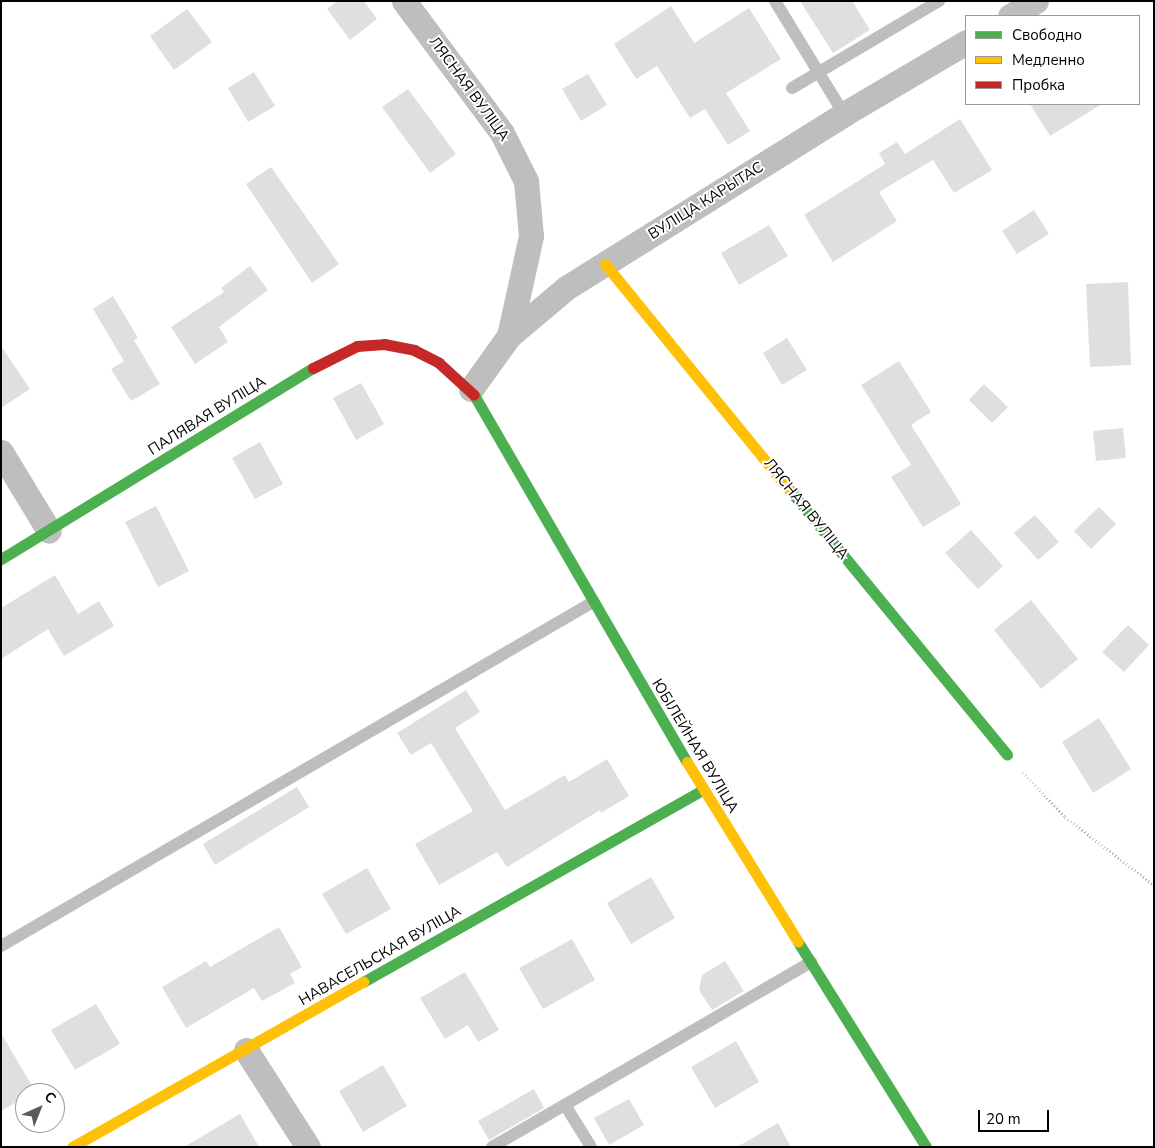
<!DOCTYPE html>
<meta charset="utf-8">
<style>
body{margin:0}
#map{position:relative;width:1155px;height:1148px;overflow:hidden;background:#fff;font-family:"Nunito Sans",sans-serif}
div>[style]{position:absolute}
.building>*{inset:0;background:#dfdfdf}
.path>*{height:3px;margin-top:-1.5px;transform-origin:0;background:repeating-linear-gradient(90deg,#b9b9b9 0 1px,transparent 0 3.5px)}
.lane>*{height:12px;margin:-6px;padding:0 6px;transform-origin:6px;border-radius:6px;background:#bebebe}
.street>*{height:25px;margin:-12.5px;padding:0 12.5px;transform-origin:12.5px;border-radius:12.5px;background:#bebebe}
.fast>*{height:11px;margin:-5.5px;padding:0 5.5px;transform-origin:5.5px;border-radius:5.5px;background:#4caf50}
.slow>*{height:11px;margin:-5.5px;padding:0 5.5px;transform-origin:5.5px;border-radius:5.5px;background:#ffc107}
.jam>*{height:11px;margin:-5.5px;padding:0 5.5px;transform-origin:5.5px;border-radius:5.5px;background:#c62828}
span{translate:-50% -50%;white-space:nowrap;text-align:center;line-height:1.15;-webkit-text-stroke:4px #fff;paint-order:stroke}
.street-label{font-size:15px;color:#000}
.frame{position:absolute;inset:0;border:2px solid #000;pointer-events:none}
.legend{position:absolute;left:965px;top:15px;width:175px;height:90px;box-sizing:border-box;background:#fff;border:1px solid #999;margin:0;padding:6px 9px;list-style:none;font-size:15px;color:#000}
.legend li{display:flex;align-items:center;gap:10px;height:25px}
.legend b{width:25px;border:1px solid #999}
.north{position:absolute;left:15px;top:1083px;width:50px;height:50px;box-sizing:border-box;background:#fff;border:1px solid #999;border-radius:50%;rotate:44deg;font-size:14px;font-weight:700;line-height:20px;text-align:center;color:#000}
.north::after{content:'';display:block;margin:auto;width:18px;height:22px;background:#595959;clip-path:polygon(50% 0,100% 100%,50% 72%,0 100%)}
.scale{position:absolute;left:978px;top:1110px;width:71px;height:22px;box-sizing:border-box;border:2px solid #000;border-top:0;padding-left:6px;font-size:15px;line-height:18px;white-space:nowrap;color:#000;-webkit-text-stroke:4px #fff;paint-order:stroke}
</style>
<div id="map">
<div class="building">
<div style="clip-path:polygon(337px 1px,364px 1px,377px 19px,350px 40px,327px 9px)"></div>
<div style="clip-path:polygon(800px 1px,852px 1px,870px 30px,833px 53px)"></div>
<div style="clip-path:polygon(671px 6px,694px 43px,749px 8px,781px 59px,726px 93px,750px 131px,728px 145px,705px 109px,690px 118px,657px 66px,636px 79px,614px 44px)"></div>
<div style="clip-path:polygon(187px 9px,212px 42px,174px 70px,150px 36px)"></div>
<div style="clip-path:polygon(254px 72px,275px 106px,248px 122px,228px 88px)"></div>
<div style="clip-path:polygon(588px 74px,607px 105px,581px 121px,562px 89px)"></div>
<div style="clip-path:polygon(408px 89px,456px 154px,430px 173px,382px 107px)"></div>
<div style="clip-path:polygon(1030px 104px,1102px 104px,1050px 136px)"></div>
<div style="clip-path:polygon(960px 119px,992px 170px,954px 193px,933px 160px,879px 192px,897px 221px,833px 262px,804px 215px,885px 164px,879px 153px,897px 142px,905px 154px)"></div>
<div style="clip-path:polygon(271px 167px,339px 264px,312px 283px,246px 184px)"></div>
<div style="clip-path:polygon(1034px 210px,1049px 234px,1017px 254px,1002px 231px)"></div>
<div style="clip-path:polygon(769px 225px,788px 256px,739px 285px,721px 253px)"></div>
<div style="clip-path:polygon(250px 266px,268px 290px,219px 327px,228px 342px,195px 364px,171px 327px,224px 292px,221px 288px)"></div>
<div style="clip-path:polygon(1128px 282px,1131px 365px,1090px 367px,1086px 284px)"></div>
<div style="clip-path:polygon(113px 296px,138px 338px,134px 340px,160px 384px,131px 401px,111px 369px,124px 361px,93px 309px)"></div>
<div style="clip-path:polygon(787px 338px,807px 370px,782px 385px,763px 353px)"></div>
<div style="clip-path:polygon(1px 346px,30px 389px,1px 408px)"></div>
<div style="clip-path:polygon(899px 361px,931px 412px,911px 425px,961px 504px,923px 527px,891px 477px,911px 465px,861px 385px)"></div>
<div style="clip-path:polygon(361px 383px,384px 424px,356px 440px,333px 398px)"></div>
<div style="clip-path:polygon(984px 384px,1008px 407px,992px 423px,969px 400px)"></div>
<div style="clip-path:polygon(1123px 428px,1126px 458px,1096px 461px,1093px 431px)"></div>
<div style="clip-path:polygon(260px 442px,283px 484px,255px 499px,232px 458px)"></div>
<div style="clip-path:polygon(156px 506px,189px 571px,158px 587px,125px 522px)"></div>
<div style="clip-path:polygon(1099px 507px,1116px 524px,1091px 549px,1074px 531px)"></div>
<div style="clip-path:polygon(1035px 515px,1059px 542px,1038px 560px,1014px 533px)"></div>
<div style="clip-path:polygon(971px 530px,1003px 566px,978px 589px,945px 553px)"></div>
<div style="clip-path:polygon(55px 575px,78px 614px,99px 601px,114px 626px,64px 656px,48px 629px,1px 659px,1px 608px)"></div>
<div style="clip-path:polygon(1031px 600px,1078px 659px,1041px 689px,994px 630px)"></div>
<div style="clip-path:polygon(1128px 625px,1149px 645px,1124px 672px,1102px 652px)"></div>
<div style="clip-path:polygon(466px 690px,480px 712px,455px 728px,505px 810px,565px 775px,569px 782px,607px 759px,629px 796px,601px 813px,600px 810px,507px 867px,497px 852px,439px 885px,415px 844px,473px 811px,431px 743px,411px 755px,397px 733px)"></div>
<div style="clip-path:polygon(1099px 718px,1131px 769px,1093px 793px,1062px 742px)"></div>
<div style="clip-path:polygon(297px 787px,309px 807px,215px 865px,203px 844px)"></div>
<div style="clip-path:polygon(367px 868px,391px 909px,346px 934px,322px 894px)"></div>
<div style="clip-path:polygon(651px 877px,675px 918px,631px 944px,607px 903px)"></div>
<div style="clip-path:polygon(279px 927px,302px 967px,290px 974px,295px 983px,262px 1001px,254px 988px,186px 1028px,162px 987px,206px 961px,210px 967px)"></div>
<div style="clip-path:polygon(572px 939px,595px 980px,543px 1009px,519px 968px)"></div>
<div style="clip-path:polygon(725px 961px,744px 991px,712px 1010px,699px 990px,702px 975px)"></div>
<div style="clip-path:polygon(465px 972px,499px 1030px,478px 1042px,468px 1025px,445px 1039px,420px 998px)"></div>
<div style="clip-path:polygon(96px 1004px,120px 1044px,75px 1070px,51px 1030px)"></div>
<div style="clip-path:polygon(1px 1033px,35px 1091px,25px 1093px,25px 1097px,1px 1111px)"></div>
<div style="clip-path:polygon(736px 1041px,759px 1082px,715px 1108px,691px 1067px)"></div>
<div style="clip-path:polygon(383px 1065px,407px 1106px,363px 1132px,339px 1091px)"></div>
<div style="clip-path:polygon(534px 1089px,544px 1108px,489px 1140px,478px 1121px)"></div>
<div style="clip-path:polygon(629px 1099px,644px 1125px,609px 1145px,594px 1118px)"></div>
<div style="clip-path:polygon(240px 1114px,259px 1147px,184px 1147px)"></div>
<div style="clip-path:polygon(778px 1123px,791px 1147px,737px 1147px)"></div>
</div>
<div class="path">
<div style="left:1023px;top:772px;width:62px;rotate:47deg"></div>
<div style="left:1065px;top:817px;width:112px;rotate:37.4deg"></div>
</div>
<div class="lane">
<div style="left:775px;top:1px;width:132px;rotate:58.6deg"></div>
<div style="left:792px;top:88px;width:171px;rotate:-30.6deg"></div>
<div style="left:1px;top:946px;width:685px;rotate:-30.16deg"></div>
<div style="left:565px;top:1105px;width:49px;rotate:58.2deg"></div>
<div style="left:492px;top:1147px;width:369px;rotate:-30.1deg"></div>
</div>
<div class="street">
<div style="left:404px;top:1px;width:164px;rotate:53.4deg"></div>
<div style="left:502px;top:133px;width:54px;rotate:63.4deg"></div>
<div style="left:526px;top:181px;width:55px;rotate:84.8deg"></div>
<div style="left:531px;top:236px;width:102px;rotate:102.4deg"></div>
<div style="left:1010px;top:16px;width:30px;rotate:-30deg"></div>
<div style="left:471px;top:389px;width:65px;rotate:-54.4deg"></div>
<div style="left:509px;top:336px;width:75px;rotate:-40.1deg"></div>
<div style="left:566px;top:288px;width:328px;rotate:-32deg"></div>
<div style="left:844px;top:114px;width:142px;rotate:-30.5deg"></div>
<div style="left:1px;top:452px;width:92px;rotate:58.7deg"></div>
<div style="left:246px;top:1050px;width:115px;rotate:57.4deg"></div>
</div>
<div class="fast">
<div style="left:474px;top:395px;width:424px;rotate:59.9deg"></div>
<div style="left:788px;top:488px;width:345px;rotate:50.6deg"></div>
<div style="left:1px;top:559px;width:366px;rotate:-31.5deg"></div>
<div style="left:798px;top:942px;width:242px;rotate:58deg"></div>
<div style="left:363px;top:982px;width:390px;rotate:-29.5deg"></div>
</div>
<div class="slow">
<div style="left:605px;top:264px;width:289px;rotate:50.8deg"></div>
<div style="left:687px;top:762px;width:211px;rotate:58.3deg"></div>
<div style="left:72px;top:1147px;width:335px;rotate:-29.6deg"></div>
</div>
<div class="jam">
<div style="left:313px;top:368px;width:49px;rotate:-26.6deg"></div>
<div style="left:357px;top:346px;width:27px;rotate:-4deg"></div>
<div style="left:384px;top:344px;width:31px;rotate:11deg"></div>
<div style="left:414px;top:350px;width:28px;rotate:27deg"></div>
<div style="left:439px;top:363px;width:47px;rotate:42.4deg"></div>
</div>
<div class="street-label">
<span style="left:469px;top:89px;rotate:54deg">ЛЯСНАЯ ВУЛІЦА</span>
<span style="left:706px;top:201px;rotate:-32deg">ВУЛІЦА КАРЫТАС</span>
<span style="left:207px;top:416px;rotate:-32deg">ПАЛЯВАЯ ВУЛІЦА</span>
<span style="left:806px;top:509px;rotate:51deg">ЛЯСНАЯ ВУЛІЦА</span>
<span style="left:695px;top:746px;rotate:59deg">ЮБІЛЕЙНАЯ ВУЛІЦА</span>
<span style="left:380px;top:956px;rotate:-30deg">НАВАСЕЛЬСКАЯ ВУЛІЦА</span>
</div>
<div class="frame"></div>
<ul class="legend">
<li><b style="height:6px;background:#4caf50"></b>Свободно</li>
<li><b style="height:6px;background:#ffc107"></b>Медленно</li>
<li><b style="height:6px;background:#c62828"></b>Пробка</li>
</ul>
<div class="north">С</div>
<div class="scale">20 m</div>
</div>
